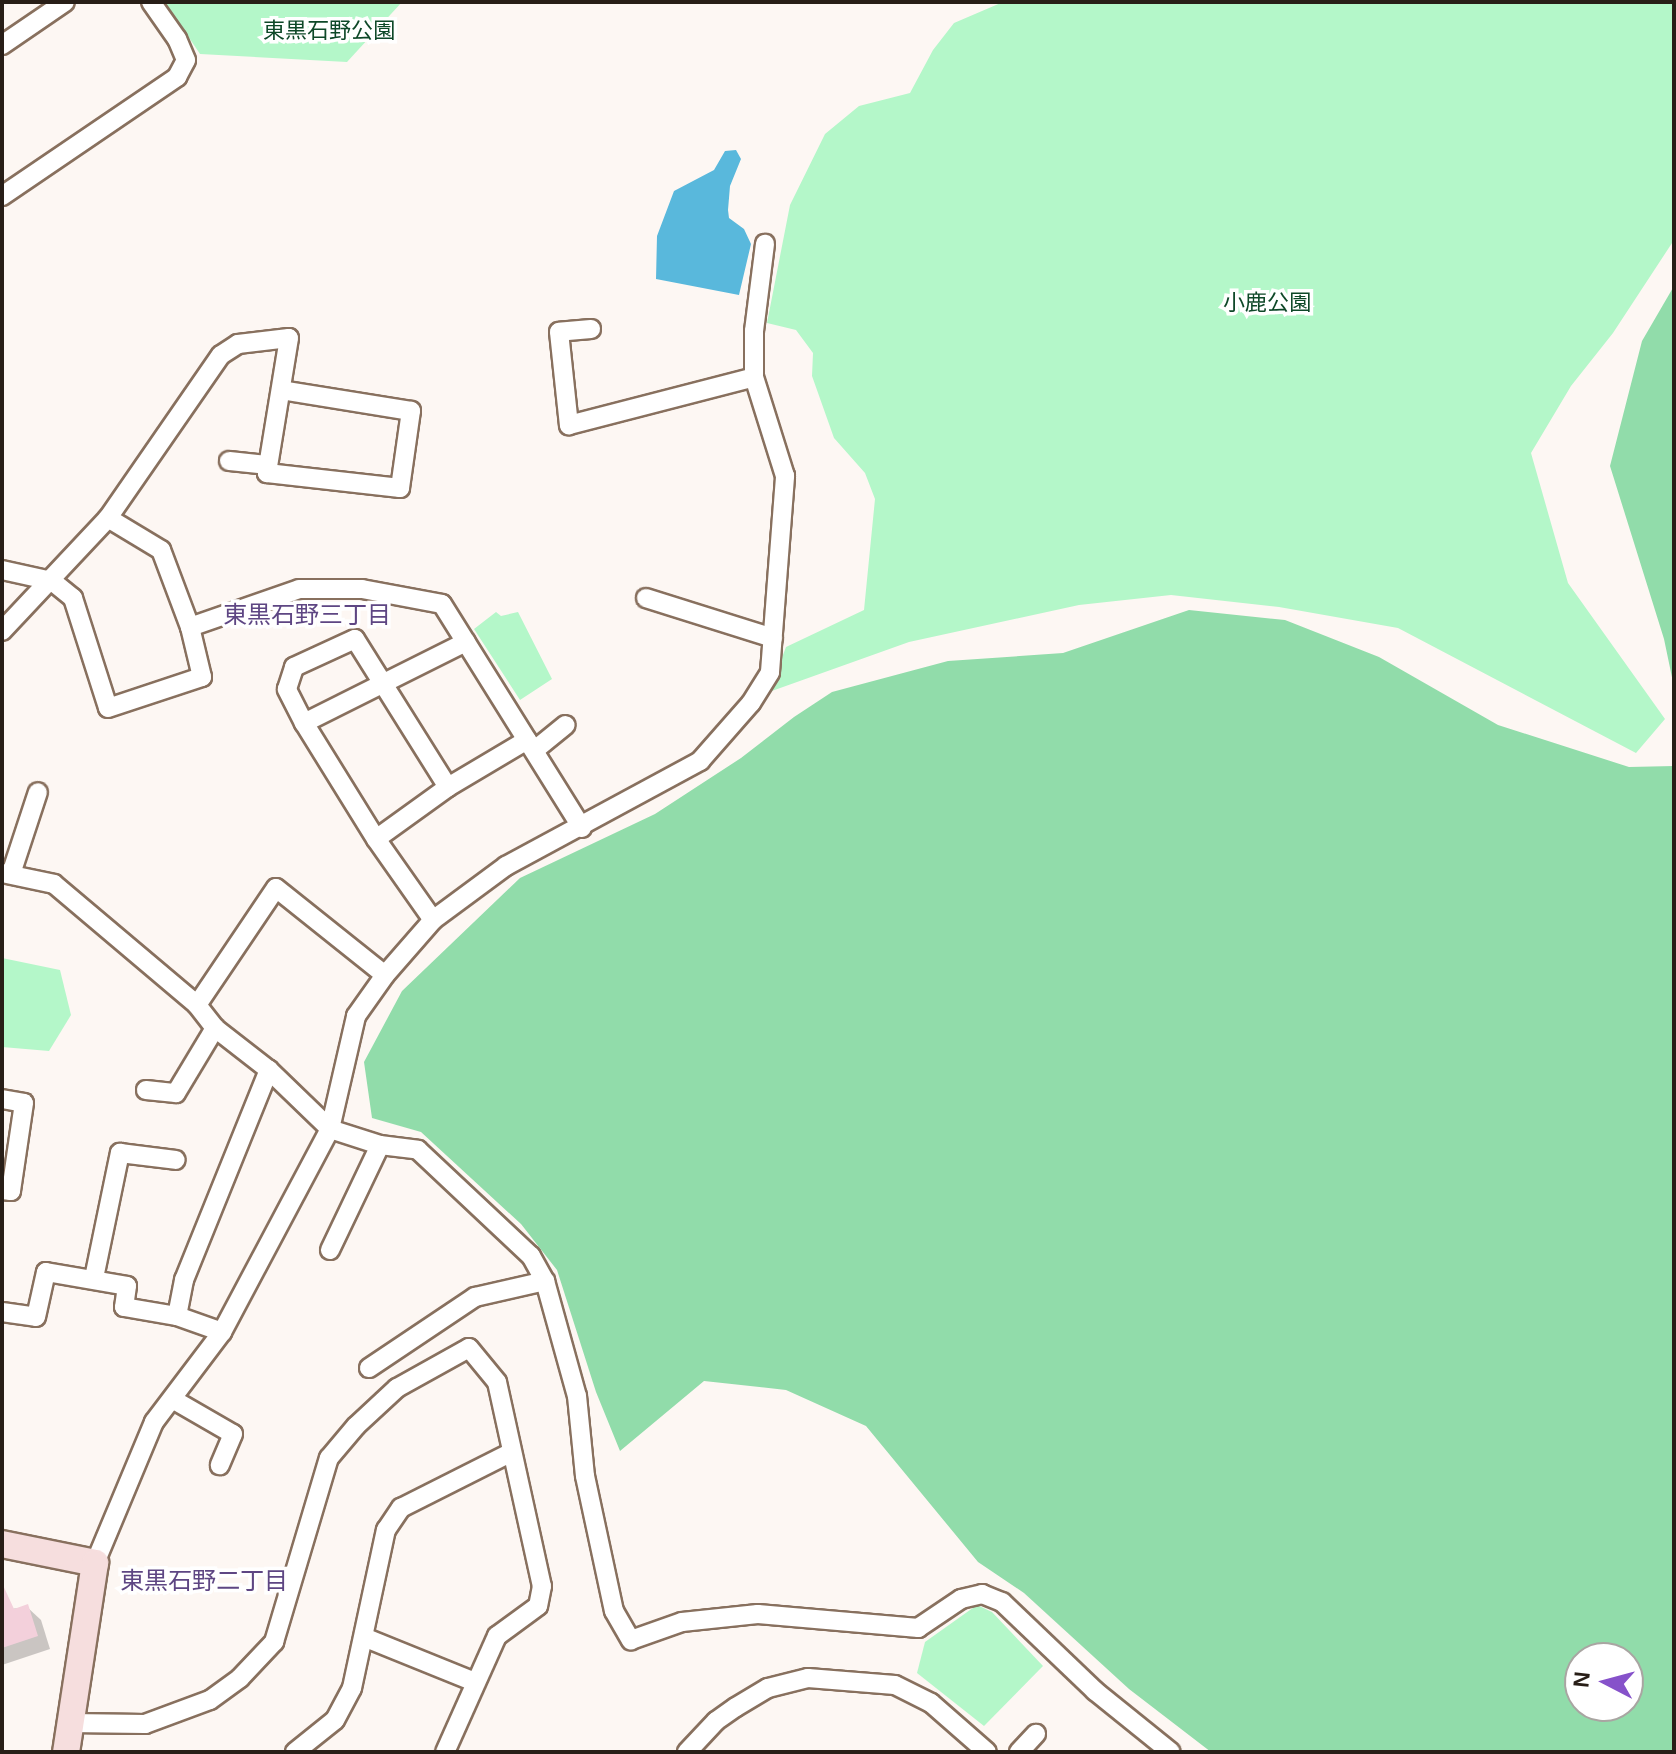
<!DOCTYPE html>
<meta charset="utf-8">
<style>
body{margin:0}
#map{position:relative;width:1676px;height:1754px;overflow:hidden;background:#fdf7f3;font-family:Arial,"Noto Sans JP",sans-serif}
div>[style]{position:absolute}
.green>*{inset:0;background:#b4f7c9}
.forest>*{inset:0;background:#91dcaa}
.water>*{inset:0;background:#59b8dc}
.shadow>*{inset:0;background:#0003}
.building>*{inset:0;background:#f3d0db}
.roads{filter:drop-shadow(2px 0 #88705e) drop-shadow(-2px 0 #88705e) drop-shadow(0 2px #88705e) drop-shadow(0 -2px #88705e)}
.street>*{height:18px;margin:-9px;padding:0 9px;transform-origin:9px;border-radius:9px;background:#fff}
.secondary>*{height:26px;margin:-13px;padding:0 13px;transform-origin:13px;border-radius:13px;background:#f6dede}
span{translate:-50% -50%;white-space:nowrap;text-align:center;line-height:1.15;-webkit-text-stroke:7px #fff;paint-order:stroke}
.park-label{font-size:22px;color:#0e4828}
.neighbourhood-label{font-size:24px;color:#5e4683}
.frame{position:absolute;inset:0;border:4px solid #281e17;pointer-events:none}
.north{position:absolute;left:1564px;top:1642px;width:80px;height:80px;box-sizing:border-box;background:#fff;border:2px solid #a9a5a2;border-radius:50%;rotate:276deg;font-size:22px;font-weight:700;line-height:32px;text-align:center;color:#281e17}
.north::after{content:'';display:block;margin:auto;width:28px;height:36px;background:#8652ca;clip-path:polygon(50% 0,100% 100%,50% 72%,0 100%)}
</style>
<div id="map">
<div class="green">
<div style="clip-path:polygon(165px 2px,402px 2px,347px 62px,200px 54px)"></div>
<div style="clip-path:polygon(1003px 2px,1674px 2px,1674px 240px,1613px 333px,1571px 386px,1531px 453px,1568px 583px,1665px 719px,1636px 753px,1398px 628px,1279px 607px,1171px 595px,1079px 605px,909px 642px,769px 692px,786px 647px,864px 610px,875px 499px,865px 473px,834px 438px,812px 376px,813px 353px,796px 330px,767px 323px,790px 205px,825px 134px,859px 106px,910px 93px,933px 50px,954px 23px)"></div>
<div style="clip-path:polygon(496px 612px,501px 616px,518px 612px,552px 679px,520px 700px,474px 629px)"></div>
<div style="clip-path:polygon(2px 958px,60px 970px,71px 1015px,49px 1051px,2px 1047px)"></div>
<div style="clip-path:polygon(977px 1605px,992px 1612px,1043px 1666px,984px 1726px,917px 1673px,925px 1642px)"></div>
</div>
<div class="forest">
<div style="clip-path:polygon(1674px 286px,1674px 687px,1664px 639px,1610px 466px,1642px 341px)"></div>
<div style="clip-path:polygon(evenodd,1189px 610px,1285px 620px,1379px 657px,1498px 725px,1629px 767px,1674px 766px,1674px 1752px,1211px 1752px,1129px 1689px,1024px 1593px,978px 1562px,866px 1426px,786px 1390px,704px 1381px,620px 1451px,596px 1392px,557px 1270px,521px 1224px,421px 1132px,372px 1118px,364px 1062px,402px 991px,520px 878px,655px 814px,741px 758px,794px 717px,832px 692px,948px 661px,1063px 653px,1189px 610px,1580px 1658px,1628px 1658px,1628px 1706px,1580px 1706px,1580px 1658px)"></div>
</div>
<div class="water">
<div style="clip-path:polygon(736px 150px,741px 159px,730px 186px,728px 210px,729px 218px,744px 229px,751px 244px,739px 295px,656px 279px,657px 236px,674px 191px,714px 170px,725px 151px)"></div>
</div>
<div class="shadow">
<div style="clip-path:polygon(27px 1607px,41px 1620px,50px 1649px,2px 1665px,2px 1610px)"></div>
</div>
<div class="building">
<div style="clip-path:polygon(2px 1583px,14px 1609px,28px 1604px,38px 1636px,2px 1648px)"></div>
</div>
<div class="roads">
<div class="street">
<div style="left:2px;top:45px;width:76px;rotate:-34.3deg"></div>
<div style="left:2px;top:196px;width:212px;rotate:-34.2deg"></div>
<div style="left:177px;top:77px;width:19px;rotate:-62deg"></div>
<div style="left:186px;top:60px;width:23px;rotate:-113deg"></div>
<div style="left:177px;top:39px;width:45px;rotate:-125.1deg"></div>
<div style="left:591px;top:329px;width:32px;rotate:175deg"></div>
<div style="left:559px;top:332px;width:94px;rotate:83.9deg"></div>
<div style="left:569px;top:425px;width:191px;rotate:-14.5deg"></div>
<div style="left:229px;top:461px;width:38px;rotate:6deg"></div>
<div style="left:2px;top:570px;width:51px;rotate:12.4deg"></div>
<div style="left:52px;top:581px;width:27px;rotate:39deg"></div>
<div style="left:73px;top:598px;width:115px;rotate:72.3deg"></div>
<div style="left:108px;top:708px;width:99px;rotate:-18.3deg"></div>
<div style="left:202px;top:677px;width:51px;rotate:-103.5deg"></div>
<div style="left:190px;top:627px;width:82px;rotate:-110.6deg"></div>
<div style="left:161px;top:550px;width:62px;rotate:-148.9deg"></div>
<div style="left:646px;top:598px;width:133px;rotate:17.5deg"></div>
<div style="left:190px;top:627px;width:115px;rotate:-19.2deg"></div>
<div style="left:299px;top:589px;width:63px"></div>
<div style="left:362px;top:589px;width:81px;rotate:10.6deg"></div>
<div style="left:442px;top:604px;width:264px;rotate:58deg"></div>
<div style="left:2px;top:631px;width:155px;rotate:-46.8deg"></div>
<div style="left:108px;top:518px;width:198px;rotate:-55.3deg"></div>
<div style="left:221px;top:355px;width:20px;rotate:-33deg"></div>
<div style="left:238px;top:344px;width:51px;rotate:-6.7deg"></div>
<div style="left:289px;top:338px;width:137px;rotate:99.3deg"></div>
<div style="left:267px;top:473px;width:134px;rotate:6.4deg"></div>
<div style="left:400px;top:488px;width:78px;rotate:-81.9deg"></div>
<div style="left:411px;top:411px;width:131px;rotate:-170.8deg"></div>
<div style="left:304px;top:723px;width:181px;rotate:-26.6deg"></div>
<div style="left:536px;top:749px;width:38px;rotate:-39deg"></div>
<div style="left:376px;top:839px;width:89px;rotate:-35.8deg"></div>
<div style="left:448px;top:787px;width:92px;rotate:-30.7deg"></div>
<div style="left:2px;top:873px;width:53px;rotate:11.9deg"></div>
<div style="left:54px;top:884px;width:187px;rotate:40.2deg"></div>
<div style="left:197px;top:1005px;width:29px;rotate:52deg"></div>
<div style="left:215px;top:1028px;width:68px;rotate:37.9deg"></div>
<div style="left:269px;top:1070px;width:85px;rotate:44deg"></div>
<div style="left:330px;top:1129px;width:52px;rotate:17.7deg"></div>
<div style="left:380px;top:1145px;width:38px;rotate:7deg"></div>
<div style="left:418px;top:1150px;width:155px;rotate:43.2deg"></div>
<div style="left:531px;top:1256px;width:29px;rotate:61deg"></div>
<div style="left:545px;top:1281px;width:119px;rotate:74.5deg"></div>
<div style="left:577px;top:1396px;width:80px;rotate:84.3deg"></div>
<div style="left:585px;top:1476px;width:138px;rotate:77.9deg"></div>
<div style="left:614px;top:1611px;width:34px;rotate:60deg"></div>
<div style="left:631px;top:1640px;width:54px;rotate:-19.4deg"></div>
<div style="left:682px;top:1622px;width:76px;rotate:-6deg"></div>
<div style="left:758px;top:1614px;width:161px;rotate:5deg"></div>
<div style="left:918px;top:1628px;width:52px;rotate:-34deg"></div>
<div style="left:961px;top:1599px;width:22px;rotate:-13deg"></div>
<div style="left:982px;top:1594px;width:22px;rotate:22deg"></div>
<div style="left:1002px;top:1602px;width:129px;rotate:43.7deg"></div>
<div style="left:1095px;top:1691px;width:97px;rotate:38.8deg"></div>
<div style="left:11px;top:874px;width:86px;rotate:-71.8deg"></div>
<div style="left:433px;top:920px;width:99px;rotate:-125.1deg"></div>
<div style="left:376px;top:839px;width:137px;rotate:-121.8deg"></div>
<div style="left:304px;top:723px;width:38px;rotate:-117deg"></div>
<div style="left:287px;top:689px;width:23px;rotate:-72deg"></div>
<div style="left:294px;top:667px;width:67px;rotate:-24.7deg"></div>
<div style="left:355px;top:639px;width:175px;rotate:57.9deg"></div>
<div style="left:197px;top:1005px;width:141px;rotate:-56deg"></div>
<div style="left:276px;top:888px;width:139px;rotate:38.6deg"></div>
<div style="left:146px;top:1090px;width:30px;rotate:6deg"></div>
<div style="left:176px;top:1093px;width:76px;rotate:-59deg"></div>
<div style="left:2px;top:1099px;width:22px;rotate:10deg"></div>
<div style="left:24px;top:1103px;width:89px;rotate:98.4deg"></div>
<div style="left:11px;top:1191px;width:9px;rotate:-174deg"></div>
<div style="left:330px;top:1250px;width:116px;rotate:-64.5deg"></div>
<div style="left:94px;top:1278px;width:128px;rotate:-78.3deg"></div>
<div style="left:120px;top:1153px;width:56px;rotate:7.1deg"></div>
<div style="left:2px;top:1312px;width:34px;rotate:8deg"></div>
<div style="left:36px;top:1317px;width:46px;rotate:-77.5deg"></div>
<div style="left:46px;top:1272px;width:82px;rotate:9.8deg"></div>
<div style="left:127px;top:1286px;width:21px;rotate:98deg"></div>
<div style="left:124px;top:1307px;width:54px;rotate:9.6deg"></div>
<div style="left:177px;top:1316px;width:48px;rotate:19.6deg"></div>
<div style="left:177px;top:1316px;width:37px;rotate:-79deg"></div>
<div style="left:184px;top:1280px;width:227px;rotate:-68deg"></div>
<div style="left:369px;top:1368px;width:128px;rotate:-33.8deg"></div>
<div style="left:475px;top:1297px;width:72px;rotate:-12.9deg"></div>
<div style="left:174px;top:1400px;width:68px;rotate:30deg"></div>
<div style="left:233px;top:1434px;width:34px;rotate:113deg"></div>
<div style="left:95px;top:1563px;width:153px;rotate:-67.3deg"></div>
<div style="left:154px;top:1422px;width:113px;rotate:-52.9deg"></div>
<div style="left:222px;top:1332px;width:230px;rotate:-62deg"></div>
<div style="left:330px;top:1129px;width:116px;rotate:-77deg"></div>
<div style="left:356px;top:1016px;width:50px;rotate:-54.7deg"></div>
<div style="left:385px;top:975px;width:73px;rotate:-48.9deg"></div>
<div style="left:433px;top:920px;width:91px;rotate:-36.5deg"></div>
<div style="left:506px;top:866px;width:221px;rotate:-28.4deg"></div>
<div style="left:700px;top:761px;width:77px;rotate:-48.7deg"></div>
<div style="left:751px;top:703px;width:36px;rotate:-58deg"></div>
<div style="left:770px;top:672px;width:197px;rotate:-85.6deg"></div>
<div style="left:785px;top:476px;width:104px;rotate:-107.4deg"></div>
<div style="left:754px;top:377px;width:46px;rotate:-90deg"></div>
<div style="left:754px;top:331px;width:88px;rotate:-82.8deg"></div>
<div style="left:366px;top:1638px;width:118px;rotate:22deg"></div>
<div style="left:70px;top:1723px;width:75px;rotate:0.8deg"></div>
<div style="left:145px;top:1724px;width:69px;rotate:-20.3deg"></div>
<div style="left:210px;top:1700px;width:37px;rotate:-36deg"></div>
<div style="left:240px;top:1678px;width:50px;rotate:-46.6deg"></div>
<div style="left:274px;top:1642px;width:192px;rotate:-73.4deg"></div>
<div style="left:329px;top:1458px;width:42px;rotate:-49.8deg"></div>
<div style="left:356px;top:1426px;width:56px;rotate:-42.8deg"></div>
<div style="left:397px;top:1388px;width:82px;rotate:-29.1deg"></div>
<div style="left:469px;top:1348px;width:44px;rotate:50.5deg"></div>
<div style="left:497px;top:1382px;width:209px;rotate:77.6deg"></div>
<div style="left:542px;top:1586px;width:20px;rotate:101deg"></div>
<div style="left:538px;top:1606px;width:51px;rotate:143.8deg"></div>
<div style="left:497px;top:1636px;width:127px;rotate:114.1deg"></div>
<div style="left:295px;top:1752px;width:51px;rotate:-38.7deg"></div>
<div style="left:335px;top:1720px;width:36px;rotate:-62deg"></div>
<div style="left:352px;top:1688px;width:162px;rotate:-77.9deg"></div>
<div style="left:386px;top:1530px;width:27px;rotate:-56deg"></div>
<div style="left:401px;top:1508px;width:122px;rotate:-26.8deg"></div>
<div style="left:687px;top:1752px;width:42px;rotate:-46.9deg"></div>
<div style="left:716px;top:1721px;width:24px;rotate:-35deg"></div>
<div style="left:736px;top:1707px;width:37px;rotate:-31deg"></div>
<div style="left:768px;top:1688px;width:41px;rotate:-14deg"></div>
<div style="left:808px;top:1678px;width:87px;rotate:4.6deg"></div>
<div style="left:895px;top:1685px;width:40px;rotate:26.6deg"></div>
<div style="left:931px;top:1703px;width:74px;rotate:41.2deg"></div>
<div style="left:1019px;top:1752px;width:25px;rotate:-47deg"></div>
</div>
<div class="secondary">
<div style="left:2px;top:1544px;width:95px;rotate:11.5deg"></div>
<div style="left:95px;top:1563px;width:191px;rotate:98.7deg"></div>
</div>
</div>
<div class="park-label">
<span style="left:329px;top:31px">東黒石野公園</span>
<span style="left:1267px;top:303px">小鹿公園</span>
</div>
<div class="neighbourhood-label">
<span style="left:307px;top:615px">東黒石野三丁目</span>
<span style="left:204px;top:1581px">東黒石野二丁目</span>
</div>
<div class="frame"></div>
<div class="north">N</div>
</div>
